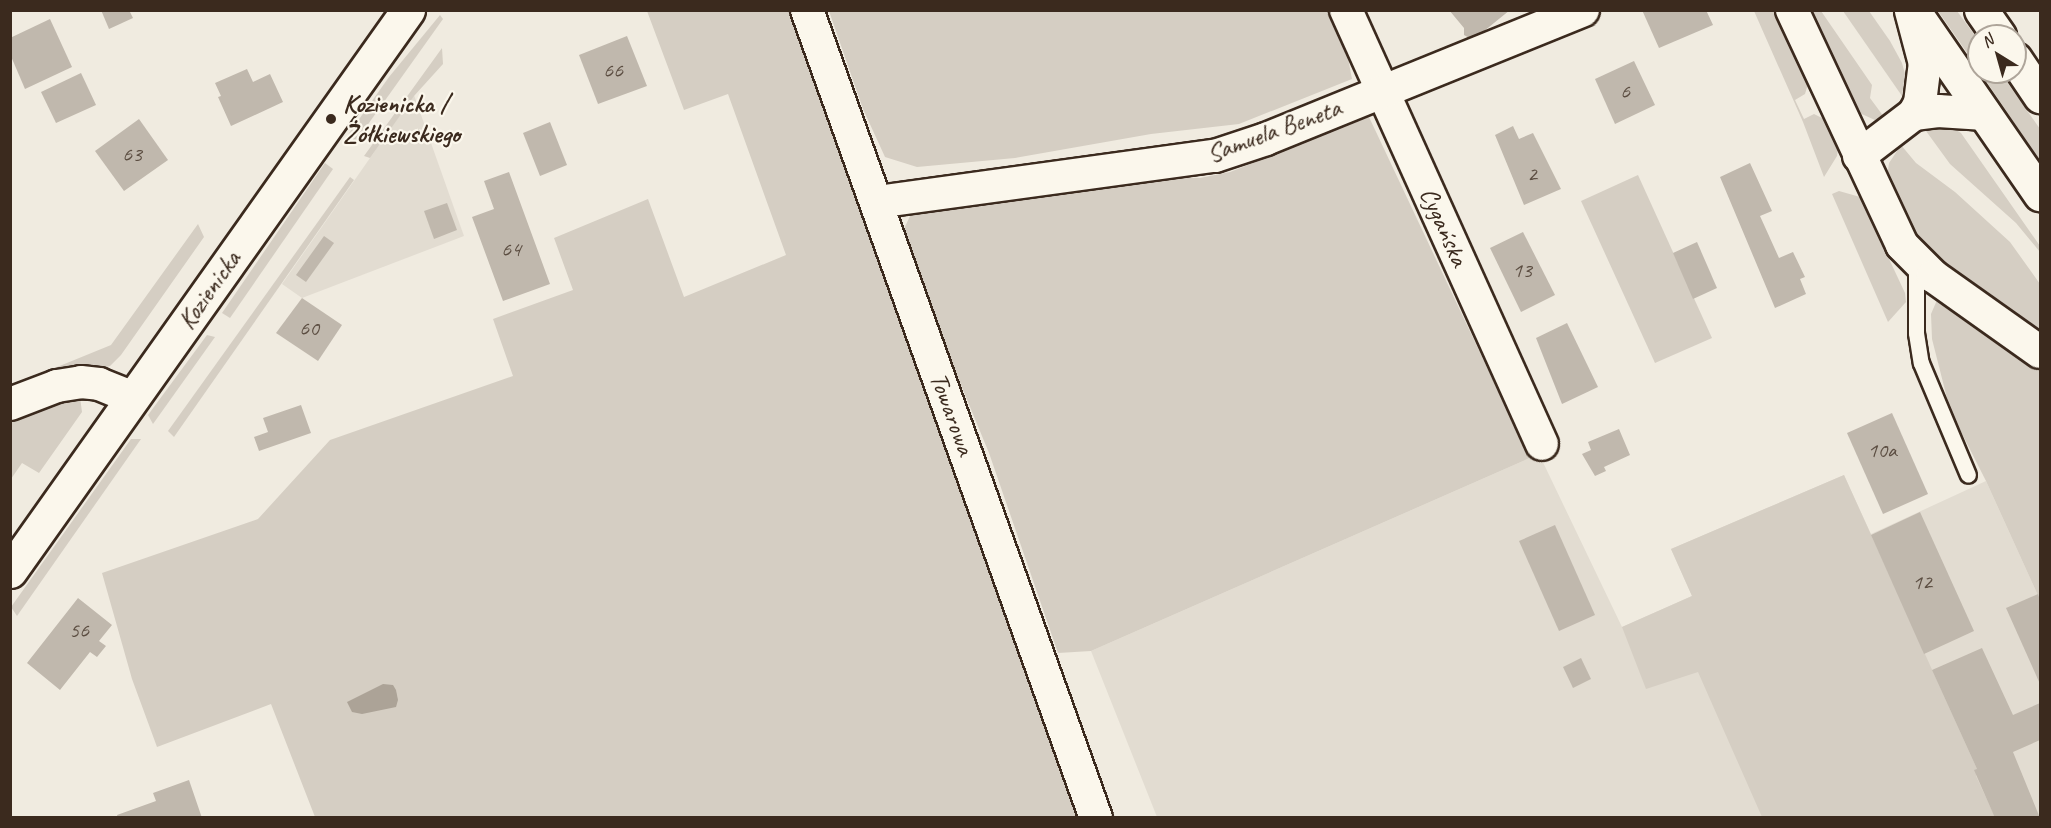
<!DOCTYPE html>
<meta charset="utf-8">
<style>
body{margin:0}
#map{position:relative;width:2051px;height:828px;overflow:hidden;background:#f0ebe0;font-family:Caveat,sans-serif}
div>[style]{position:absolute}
.built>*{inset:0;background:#e2dcd1}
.green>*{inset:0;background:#d5cec3}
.water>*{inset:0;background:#aca397}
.building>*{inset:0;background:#c0b8ad}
.roads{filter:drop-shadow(2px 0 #3b2a1e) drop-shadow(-2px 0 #3b2a1e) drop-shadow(0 2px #3b2a1e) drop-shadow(0 -2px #3b2a1e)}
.service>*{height:15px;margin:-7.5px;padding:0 7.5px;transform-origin:7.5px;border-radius:7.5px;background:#fbf7ec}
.minor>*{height:32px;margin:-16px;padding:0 16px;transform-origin:16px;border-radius:16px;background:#fbf7ec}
.secondary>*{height:33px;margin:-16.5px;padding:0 16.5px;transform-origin:16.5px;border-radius:16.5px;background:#fbf7ec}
.primary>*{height:33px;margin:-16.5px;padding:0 16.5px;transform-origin:16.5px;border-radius:16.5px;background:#fbf7ec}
.dots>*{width:16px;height:16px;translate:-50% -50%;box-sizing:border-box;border:3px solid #fbf7ec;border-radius:50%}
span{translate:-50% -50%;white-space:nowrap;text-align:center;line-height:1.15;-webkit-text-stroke:4.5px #fbf7ec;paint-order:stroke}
.number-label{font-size:22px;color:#5c4e42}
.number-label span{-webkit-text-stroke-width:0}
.poi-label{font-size:26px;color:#3b2a1e;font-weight:700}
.left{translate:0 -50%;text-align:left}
.street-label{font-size:26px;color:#3b2a1e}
.frame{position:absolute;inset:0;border:12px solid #3b2a1e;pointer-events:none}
.north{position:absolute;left:1967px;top:24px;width:60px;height:60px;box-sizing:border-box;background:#fbf7ec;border:2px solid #aea59a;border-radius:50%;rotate:323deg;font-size:16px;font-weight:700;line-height:24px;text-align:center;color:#3b2a1e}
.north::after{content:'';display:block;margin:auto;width:21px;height:27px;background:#3b2a1e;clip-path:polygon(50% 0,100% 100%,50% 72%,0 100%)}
</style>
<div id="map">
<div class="built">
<div style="clip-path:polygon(414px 95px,464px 236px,302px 298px,282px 284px)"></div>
<div style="clip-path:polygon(1539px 454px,1622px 627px,1692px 596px,1671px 549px,1844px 475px,1871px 534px,1986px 481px,2040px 600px,2040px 817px,1157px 817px,1091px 651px)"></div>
</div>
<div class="green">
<div style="clip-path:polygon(647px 11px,791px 11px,885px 259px,1079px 817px,315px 817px,271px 704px,157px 747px,132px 679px,102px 573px,258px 519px,330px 440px,513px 376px,493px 319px,573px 290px,554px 238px,648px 199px,684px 297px,786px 255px,728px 94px,684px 110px)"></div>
<div style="clip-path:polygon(829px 11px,1331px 11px,1347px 53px,1352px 79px,1239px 124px,1151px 134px,1015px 158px,917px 167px,885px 157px,863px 109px)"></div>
<div style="clip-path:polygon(1754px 11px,1775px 11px,1808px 84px,1805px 94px,1795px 100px,1804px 119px,1814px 114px,1822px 118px,1838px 149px,1837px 156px,1824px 177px,1803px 122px)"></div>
<div style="clip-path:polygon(1808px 11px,1821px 11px,1872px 85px,1870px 98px,1884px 117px,1875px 120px,1855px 111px)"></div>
<div style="clip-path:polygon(1843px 11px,1869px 11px,1890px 41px,1902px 63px,1905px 74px,1902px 96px)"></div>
<div style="clip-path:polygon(1938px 11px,1957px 11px,1979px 41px,1979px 70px)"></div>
<div style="clip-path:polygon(440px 15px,443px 19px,354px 144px,345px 139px,389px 77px)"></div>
<div style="clip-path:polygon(442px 48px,443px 64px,414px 96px,370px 158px,364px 156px)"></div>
<div style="clip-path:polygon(1980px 72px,2000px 72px,2040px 129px,2040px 161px)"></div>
<div style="clip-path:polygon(1369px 117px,1515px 427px,1539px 454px,1091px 651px,1058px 653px,989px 453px,900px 237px,912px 212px,1153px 178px,1200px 178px,1230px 172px)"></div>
<div style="clip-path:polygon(1948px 125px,1961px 133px,2040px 246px,2040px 252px,2016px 223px,1950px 164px,1926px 131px,1937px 126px)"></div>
<div style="clip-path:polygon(1901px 145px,1916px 163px,1955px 192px,2010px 242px,2040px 284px,2040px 333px,2002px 302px,1949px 270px,1921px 244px,1909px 226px,1887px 178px,1889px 163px)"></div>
<div style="clip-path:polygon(325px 163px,333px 169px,230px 318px,222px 313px)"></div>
<div style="clip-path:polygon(1638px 175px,1712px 338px,1655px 363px,1581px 201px)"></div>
<div style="clip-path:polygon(350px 177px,354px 180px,174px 437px,168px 431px)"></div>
<div style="clip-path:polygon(1839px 191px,1860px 197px,1905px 293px,1906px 302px,1888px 322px,1832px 194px)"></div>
<div style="clip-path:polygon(198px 224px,204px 237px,121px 355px,110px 366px,14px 390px,13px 385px,111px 345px)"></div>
<div style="clip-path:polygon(1937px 300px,1944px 300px,2011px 346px,2040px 372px,2040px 600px,1986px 481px,1950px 410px,1932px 339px,1931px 314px)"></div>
<div style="clip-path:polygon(207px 335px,215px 337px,153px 424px,148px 415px)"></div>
<div style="clip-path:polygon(65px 393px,80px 397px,82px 412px,39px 473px,22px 463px,11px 479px,11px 414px)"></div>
<div style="clip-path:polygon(131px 439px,141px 439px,17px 616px,11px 607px)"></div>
<div style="clip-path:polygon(1844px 475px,1977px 769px,1976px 776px,1995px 817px,1762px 817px,1698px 672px,1646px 689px,1622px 627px,1692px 596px,1671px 549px)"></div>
</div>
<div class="water">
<div style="clip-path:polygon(383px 684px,393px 685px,396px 690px,398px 700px,396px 707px,362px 714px,352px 712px,347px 702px)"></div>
</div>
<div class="building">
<div style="clip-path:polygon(101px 10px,129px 10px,133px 18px,109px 29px)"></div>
<div style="clip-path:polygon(1449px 10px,1510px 10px,1473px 40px,1464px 35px,1464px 28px)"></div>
<div style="clip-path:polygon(1642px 10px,1706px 10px,1713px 25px,1659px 48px)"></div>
<div style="clip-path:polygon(50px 19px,72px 67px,25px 89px,10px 54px,10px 38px)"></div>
<div style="clip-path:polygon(627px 36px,647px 86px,598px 104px,579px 55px)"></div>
<div style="clip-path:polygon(1634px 61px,1655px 105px,1615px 124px,1595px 79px)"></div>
<div style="clip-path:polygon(247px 69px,253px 82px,270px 74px,283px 102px,231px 126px,218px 97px,221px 96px,215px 83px)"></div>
<div style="clip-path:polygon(81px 73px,96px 105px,56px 123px,41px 92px)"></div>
<div style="clip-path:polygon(139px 119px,168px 160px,124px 191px,95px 151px)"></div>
<div style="clip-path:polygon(550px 122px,567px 165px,540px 176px,523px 133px)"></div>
<div style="clip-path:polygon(1513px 126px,1519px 139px,1533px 133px,1561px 189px,1524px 205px,1495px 135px)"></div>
<div style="clip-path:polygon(1750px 163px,1772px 211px,1760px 216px,1779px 258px,1793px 252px,1805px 277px,1800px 279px,1806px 294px,1775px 308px,1720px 177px)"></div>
<div style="clip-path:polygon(509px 172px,550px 284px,503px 301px,472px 217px,494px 209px,484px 181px)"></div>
<div style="clip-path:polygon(447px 203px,457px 230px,434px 239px,424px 211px)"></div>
<div style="clip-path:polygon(1523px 232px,1555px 295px,1521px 312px,1490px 248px)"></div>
<div style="clip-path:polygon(324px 236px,334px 243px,306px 282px,296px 275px)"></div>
<div style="clip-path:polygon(1697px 242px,1717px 288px,1693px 299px,1673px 253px)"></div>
<div style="clip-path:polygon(302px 298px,342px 325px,318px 361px,276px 333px)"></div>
<div style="clip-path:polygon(1567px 323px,1598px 387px,1562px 404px,1536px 338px)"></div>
<div style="clip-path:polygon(301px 405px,311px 433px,259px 451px,254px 437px,268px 432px,263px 418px)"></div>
<div style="clip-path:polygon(1892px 413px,1928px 494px,1883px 514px,1847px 433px)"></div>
<div style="clip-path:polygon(1619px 429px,1630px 455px,1604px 467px,1606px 471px,1595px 476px,1582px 454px,1591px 450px,1588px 442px)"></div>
<div style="clip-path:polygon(1920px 512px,1974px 631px,1924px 654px,1871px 535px)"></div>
<div style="clip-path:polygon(1555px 525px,1595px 615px,1559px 631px,1519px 541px)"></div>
<div style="clip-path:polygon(2038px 594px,2040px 600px,2040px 684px,2006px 608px)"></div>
<div style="clip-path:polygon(78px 598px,112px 625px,99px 641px,106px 646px,97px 657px,90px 652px,60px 690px,27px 663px)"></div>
<div style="clip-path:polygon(1982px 648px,2013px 715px,2040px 703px,2040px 740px,2013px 752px,2040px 818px,1995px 818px,1974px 770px,1977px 769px,1932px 670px)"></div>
<div style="clip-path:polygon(1581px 658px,1591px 679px,1573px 688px,1563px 667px)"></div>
<div style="clip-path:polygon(189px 780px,202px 818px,118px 818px,117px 815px,156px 801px,153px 793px)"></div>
</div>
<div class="roads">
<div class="service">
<div style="left:1916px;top:262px;width:71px;rotate:90deg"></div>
<div style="left:1916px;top:333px;width:30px;rotate:81deg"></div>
<div style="left:1921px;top:363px;width:121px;rotate:67.2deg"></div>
</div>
<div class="minor">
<div style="left:807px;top:10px;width:858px;rotate:70.32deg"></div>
<div style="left:1346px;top:10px;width:476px;rotate:65.7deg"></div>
<div style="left:1792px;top:10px;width:259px;rotate:64.9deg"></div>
<div style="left:1902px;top:245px;width:44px;rotate:45deg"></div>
<div style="left:1933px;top:276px;width:131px;rotate:35.4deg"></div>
<div style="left:1914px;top:114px;width:24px;rotate:-7deg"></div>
<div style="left:1938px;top:111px;width:47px;rotate:3.7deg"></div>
<div style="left:1859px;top:156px;width:69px;rotate:-37.4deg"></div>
<div style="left:1914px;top:114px;width:13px;rotate:-61deg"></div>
<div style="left:1920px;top:103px;width:39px;rotate:-83deg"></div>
<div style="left:1925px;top:64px;width:55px;rotate:-104.8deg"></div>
<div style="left:877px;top:202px;width:341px;rotate:-7.8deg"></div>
<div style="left:1215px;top:156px;width:54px;rotate:-18.4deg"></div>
<div style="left:1266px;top:139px;width:342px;rotate:-22.1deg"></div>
<div style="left:10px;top:404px;width:50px;rotate:-21deg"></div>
<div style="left:57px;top:386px;width:24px;rotate:-9deg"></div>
<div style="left:81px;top:382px;width:18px;rotate:6deg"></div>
<div style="left:99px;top:384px;width:37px;rotate:22deg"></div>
</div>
<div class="secondary">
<div style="left:10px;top:571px;width:688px;rotate:-54.65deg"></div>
</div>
<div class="primary">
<div style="left:1913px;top:10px;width:224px;rotate:55.4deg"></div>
<div style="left:1981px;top:10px;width:32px;rotate:55deg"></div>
<div style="left:2015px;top:59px;width:45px;rotate:56deg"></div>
</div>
</div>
<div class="dots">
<div style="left:331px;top:119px;background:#3b2a1e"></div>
</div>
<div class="number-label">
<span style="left:613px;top:71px">66</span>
<span style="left:1625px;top:92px">6</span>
<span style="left:132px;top:155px">63</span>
<span style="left:1532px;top:175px">2</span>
<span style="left:511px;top:250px">64</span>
<span style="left:1522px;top:271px">13</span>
<span style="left:309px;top:329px">60</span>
<span style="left:1882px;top:451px">10a</span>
<span style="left:1922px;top:583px">12</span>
<span style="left:79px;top:631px">56</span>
</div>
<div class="poi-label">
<span class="left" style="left:343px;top:119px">Kozienicka /<br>Żółkiewskiego</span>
</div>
<div class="street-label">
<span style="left:1274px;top:131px;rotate:-20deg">Samuela Beneta</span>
<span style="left:1444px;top:227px;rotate:66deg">Cygańska</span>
<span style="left:209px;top:290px;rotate:-55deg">Kozienicka</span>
<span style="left:952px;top:414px;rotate:70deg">Towarowa</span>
</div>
<div class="frame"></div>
<div class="north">N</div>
</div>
